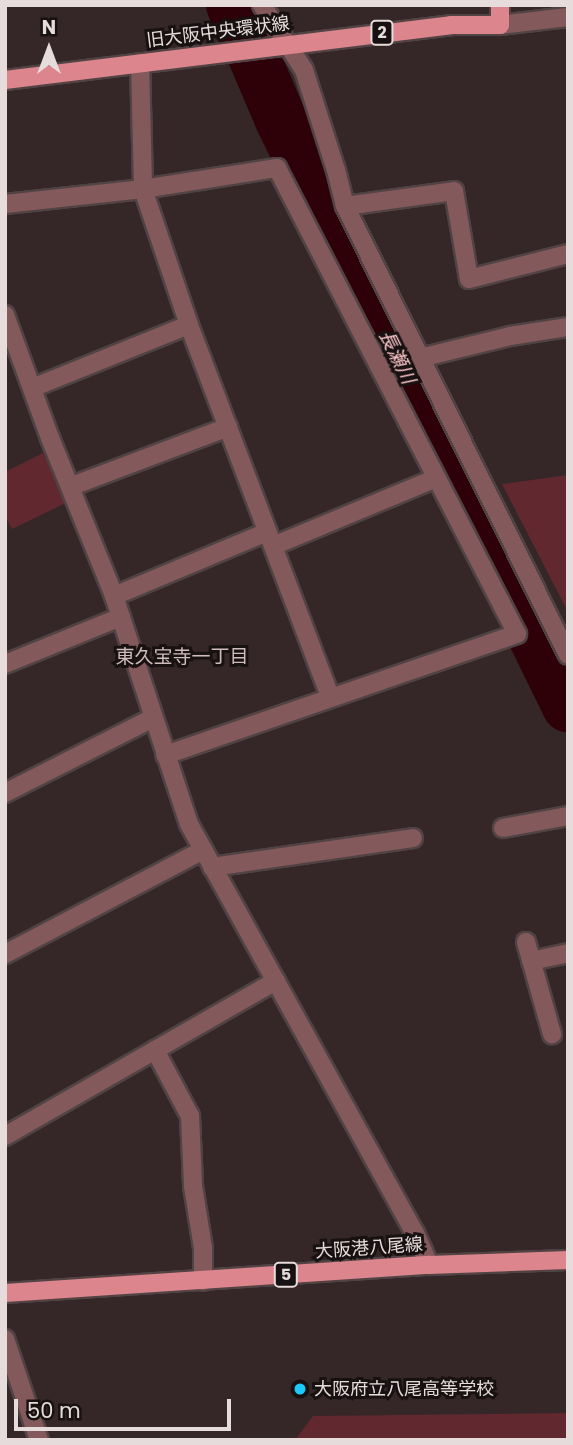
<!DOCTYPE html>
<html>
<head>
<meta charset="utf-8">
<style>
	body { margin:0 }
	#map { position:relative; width:573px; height:1445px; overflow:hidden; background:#352627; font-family:Poppins,"Noto Sans JP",sans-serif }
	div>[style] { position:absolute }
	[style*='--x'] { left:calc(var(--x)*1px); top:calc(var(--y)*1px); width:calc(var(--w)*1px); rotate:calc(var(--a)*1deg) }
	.green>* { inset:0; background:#61282f }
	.river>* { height:52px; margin:-26px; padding:0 26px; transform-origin:26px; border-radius:26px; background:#2e0008 }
	.roads { filter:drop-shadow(2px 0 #514344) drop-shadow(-2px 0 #514344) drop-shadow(0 2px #514344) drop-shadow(0 -2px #514344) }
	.minor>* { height:18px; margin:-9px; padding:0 9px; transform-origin:9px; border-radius:9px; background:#84595c }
	.tertiary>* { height:18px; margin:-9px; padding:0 9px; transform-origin:9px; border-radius:9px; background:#84595c }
	.primary>* { height:18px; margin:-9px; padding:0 9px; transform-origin:9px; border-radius:9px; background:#dd858c }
	.dots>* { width:19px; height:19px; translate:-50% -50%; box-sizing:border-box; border:4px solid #181111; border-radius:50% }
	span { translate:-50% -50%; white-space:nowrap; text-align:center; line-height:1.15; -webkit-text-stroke:6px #181111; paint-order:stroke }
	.shield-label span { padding:2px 5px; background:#181111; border:2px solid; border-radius:5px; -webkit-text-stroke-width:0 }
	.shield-label { font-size:16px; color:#e6dcdc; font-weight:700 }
	.street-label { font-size:18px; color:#e6dcdc }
	.poi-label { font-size:18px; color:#e6dcdc }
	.left { translate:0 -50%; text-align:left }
	.water-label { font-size:19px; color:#ffc8cb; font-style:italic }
	.neighbourhood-label { font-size:19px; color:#cfbbbc }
	.frame { position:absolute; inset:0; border:7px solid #e6dcdc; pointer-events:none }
	.north { position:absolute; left:14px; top:14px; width:70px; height:70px; -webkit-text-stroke:5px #181111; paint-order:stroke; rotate:0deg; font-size:19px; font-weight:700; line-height:28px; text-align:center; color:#e6dcdc }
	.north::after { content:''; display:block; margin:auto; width:24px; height:32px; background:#e6dcdc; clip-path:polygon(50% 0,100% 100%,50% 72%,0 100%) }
	.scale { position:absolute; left:14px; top:1399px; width:217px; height:32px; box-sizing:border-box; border:4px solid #e6dcdc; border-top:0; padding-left:9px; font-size:21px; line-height:24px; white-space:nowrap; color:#e6dcdc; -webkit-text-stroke:5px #181111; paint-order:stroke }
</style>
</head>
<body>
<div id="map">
	<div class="green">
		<i style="clip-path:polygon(43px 453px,68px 502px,12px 529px,5px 516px,5px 472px)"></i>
		<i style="clip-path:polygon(568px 475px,568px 612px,502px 484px)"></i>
		<i style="clip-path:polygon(568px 1413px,568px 1440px,295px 1440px,313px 1416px)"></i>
	</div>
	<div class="river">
		<i style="--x:232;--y:5;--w:125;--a:66.9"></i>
		<i style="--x:281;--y:120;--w:653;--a:63.91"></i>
	</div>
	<div class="roads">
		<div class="minor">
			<i style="--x:262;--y:5;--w:77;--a:57.1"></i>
			<i style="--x:304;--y:70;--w:105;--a:72.3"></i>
			<i style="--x:336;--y:170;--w:37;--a:76"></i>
			<i style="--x:345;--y:206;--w:501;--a:63.59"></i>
			<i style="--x:140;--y:63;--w:126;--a:88.6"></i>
			<i style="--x:143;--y:189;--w:144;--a:71.3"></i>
			<i style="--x:189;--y:325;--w:398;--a:69.2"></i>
			<i style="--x:5;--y:204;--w:139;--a:-6.2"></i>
			<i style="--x:143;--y:189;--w:136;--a:-8.9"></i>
			<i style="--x:277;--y:168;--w:524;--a:62.75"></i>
			<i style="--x:517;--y:634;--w:372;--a:161"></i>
			<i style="--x:345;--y:206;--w:110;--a:-7.8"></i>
			<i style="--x:454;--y:191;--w:89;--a:80.3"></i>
			<i style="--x:469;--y:279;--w:102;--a:-14.2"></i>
			<i style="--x:5;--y:315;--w:131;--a:69.9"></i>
			<i style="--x:50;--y:438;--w:170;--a:67.9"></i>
			<i style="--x:114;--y:596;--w:240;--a:71.8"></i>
			<i style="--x:189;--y:824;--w:467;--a:61.1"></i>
			<i style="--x:415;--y:1233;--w:35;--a:66"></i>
			<i style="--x:420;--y:358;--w:93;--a:-13.7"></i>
			<i style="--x:510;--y:336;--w:59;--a:-8.8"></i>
			<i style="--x:32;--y:388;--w:169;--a:-21.9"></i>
			<i style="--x:72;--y:486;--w:167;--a:-20.7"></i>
			<i style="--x:273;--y:546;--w:177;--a:-22.6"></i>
			<i style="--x:114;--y:596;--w:166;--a:-22.7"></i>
			<i style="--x:5;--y:664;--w:125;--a:-22.1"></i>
			<i style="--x:5;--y:793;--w:166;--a:-26.9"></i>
			<i style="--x:503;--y:828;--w:66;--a:-10.5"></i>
			<i style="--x:212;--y:867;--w:203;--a:-8.2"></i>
			<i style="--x:526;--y:942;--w:96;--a:74.2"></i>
			<i style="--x:5;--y:954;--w:224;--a:-27.7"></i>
			<i style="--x:531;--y:961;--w:38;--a:-12"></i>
			<i style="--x:155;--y:1050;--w:75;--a:62.1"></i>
			<i style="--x:190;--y:1116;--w:70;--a:87.5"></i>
			<i style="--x:193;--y:1186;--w:63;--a:80.8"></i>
			<i style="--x:203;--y:1248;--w:33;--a:90"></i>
			<i style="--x:5;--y:1136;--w:312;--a:-29.8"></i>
			<i style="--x:5;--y:1339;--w:107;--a:71.4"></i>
		</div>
		<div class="tertiary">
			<i style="--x:500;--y:25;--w:68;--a:-6.7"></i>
		</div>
		<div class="primary">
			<i style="--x:5;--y:80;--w:449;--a:-7"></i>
			<i style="--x:451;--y:25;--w:49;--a:0"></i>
			<i style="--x:500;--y:25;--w:20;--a:-90"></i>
			<i style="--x:5;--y:1293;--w:425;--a:-3.8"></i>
			<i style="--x:429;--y:1265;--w:139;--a:-2.1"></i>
		</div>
	</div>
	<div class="dots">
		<i style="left:300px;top:1389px;background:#1cc9fc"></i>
	</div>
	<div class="shield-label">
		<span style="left:382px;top:33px">2</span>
		<span style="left:286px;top:1275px">5</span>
	</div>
	<div class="street-label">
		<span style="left:218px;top:32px;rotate:-7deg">旧大阪中央環状線</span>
		<span style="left:369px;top:1248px;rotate:-4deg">大阪港八尾線</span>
	</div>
	<div class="poi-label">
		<span class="left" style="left:314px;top:1389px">大阪府立八尾高等学校</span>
	</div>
	<div class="water-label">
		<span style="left:397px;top:357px;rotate:64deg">長瀬川</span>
	</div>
	<div class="neighbourhood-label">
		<span style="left:182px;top:657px">東久宝寺一丁目</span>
	</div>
	<div class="frame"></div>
	<div class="north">N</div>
	<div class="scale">50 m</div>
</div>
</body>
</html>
